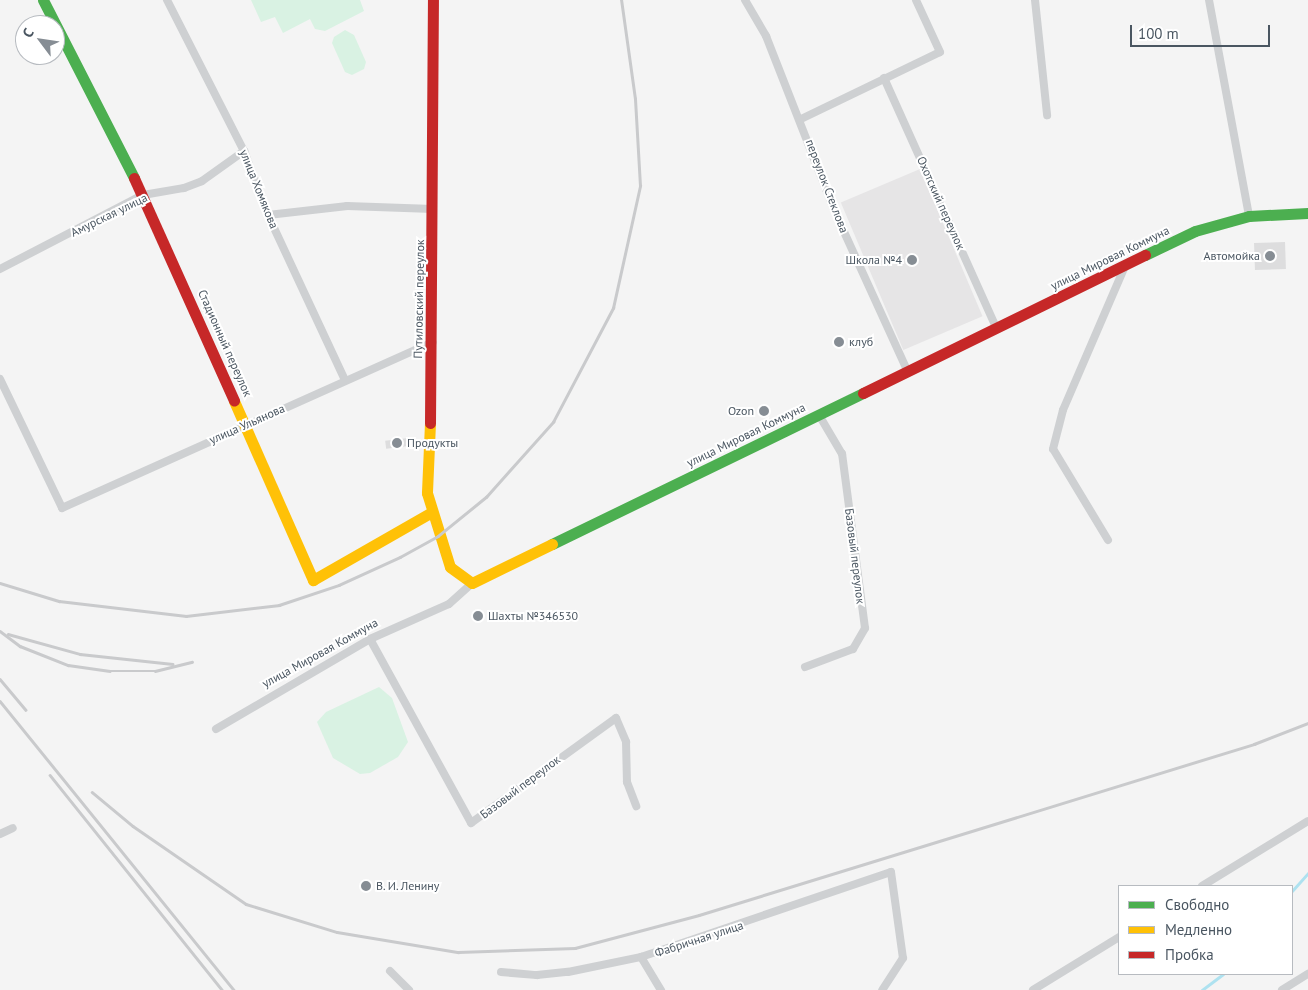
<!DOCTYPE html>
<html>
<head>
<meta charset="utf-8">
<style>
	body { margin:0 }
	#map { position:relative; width:1308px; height:990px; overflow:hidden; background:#f4f4f4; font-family:"PT Sans",sans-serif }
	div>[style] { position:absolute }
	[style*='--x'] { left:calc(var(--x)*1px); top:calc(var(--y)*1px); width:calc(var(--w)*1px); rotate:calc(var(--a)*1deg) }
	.education>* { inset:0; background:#e6e5e6; transform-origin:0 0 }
	.green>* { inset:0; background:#d9f2e3 }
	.stream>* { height:2.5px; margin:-1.25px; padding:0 1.25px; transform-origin:1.25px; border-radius:1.25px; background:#aee2f0 }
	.building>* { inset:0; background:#ddddde; transform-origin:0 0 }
	.street>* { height:8px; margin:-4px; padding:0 4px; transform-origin:4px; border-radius:4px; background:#ced0d2 }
	.fast>* { height:11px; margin:-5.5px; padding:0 5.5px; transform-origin:5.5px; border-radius:5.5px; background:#4caf50 }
	.slow>* { height:11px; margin:-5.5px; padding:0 5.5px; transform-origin:5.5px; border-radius:5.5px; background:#ffc107 }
	.jam>* { height:11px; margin:-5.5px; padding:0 5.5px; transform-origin:5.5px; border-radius:5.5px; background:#c62828 }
	.rail>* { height:2.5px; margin:-1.25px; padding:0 1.25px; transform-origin:1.25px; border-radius:1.25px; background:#c9cacc }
	.dots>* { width:14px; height:14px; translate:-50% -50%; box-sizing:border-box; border:2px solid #fff; border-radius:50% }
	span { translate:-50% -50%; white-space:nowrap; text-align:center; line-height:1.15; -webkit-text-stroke:4px #fff; paint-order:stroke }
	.street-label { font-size:12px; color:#4a5661 }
	.poi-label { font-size:12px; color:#4a5661 }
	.right { translate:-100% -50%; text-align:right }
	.left { translate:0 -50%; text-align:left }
	.legend { position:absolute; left:1118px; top:885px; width:175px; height:90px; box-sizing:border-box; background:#fff; border:1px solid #b7bbc0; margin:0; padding:6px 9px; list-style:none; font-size:15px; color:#4a5661 }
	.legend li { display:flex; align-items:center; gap:10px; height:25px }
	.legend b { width:25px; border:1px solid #b7bbc0 }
	.north { position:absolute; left:15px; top:15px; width:50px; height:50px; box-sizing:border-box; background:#fff; border:1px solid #b7bbc0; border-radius:50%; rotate:301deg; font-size:14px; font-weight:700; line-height:20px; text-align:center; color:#4a5661 }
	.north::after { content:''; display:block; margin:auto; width:18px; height:22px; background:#868d94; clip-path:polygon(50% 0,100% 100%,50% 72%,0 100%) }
	.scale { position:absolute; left:1130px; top:25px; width:140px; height:22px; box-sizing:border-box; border:2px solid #4a5661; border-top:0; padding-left:6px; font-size:15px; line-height:18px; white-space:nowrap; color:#4a5661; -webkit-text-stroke:4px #fff; paint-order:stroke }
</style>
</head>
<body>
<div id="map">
	<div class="education">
		<i style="left:920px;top:169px;width:160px;height:86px;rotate:67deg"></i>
	</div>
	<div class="green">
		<i style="clip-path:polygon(251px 0,360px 0,364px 11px,325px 31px,315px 29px,310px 19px,283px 33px,275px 17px,261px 22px)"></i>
		<i style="clip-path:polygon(345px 30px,354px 35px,366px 62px,364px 69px,352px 75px,345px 72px,332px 43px,334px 37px)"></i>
		<i style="clip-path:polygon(379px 687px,392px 698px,408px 742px,398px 757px,370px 773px,360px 774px,333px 758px,317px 722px,326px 712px)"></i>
	</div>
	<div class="stream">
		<i style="--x:1292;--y:891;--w:24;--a:-48"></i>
		<i style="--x:1202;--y:990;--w:26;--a:-37"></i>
	</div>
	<div class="building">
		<i style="left:1285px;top:242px;width:27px;height:31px;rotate:88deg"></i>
		<i style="left:408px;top:438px;width:8px;height:23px;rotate:83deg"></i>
	</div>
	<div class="street">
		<i style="--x:167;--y:0;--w:169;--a:63"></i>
		<i style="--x:244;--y:151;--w:68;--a:69.4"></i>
		<i style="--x:268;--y:215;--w:182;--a:65"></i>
		<i style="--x:745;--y:0;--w:42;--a:59.7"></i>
		<i style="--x:766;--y:36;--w:189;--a:68.6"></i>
		<i style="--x:835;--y:212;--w:176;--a:65.5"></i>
		<i style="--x:1035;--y:0;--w:116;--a:84"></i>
		<i style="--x:1209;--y:0;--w:220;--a:79.5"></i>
		<i style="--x:884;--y:78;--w:275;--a:65.8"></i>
		<i style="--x:801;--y:119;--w:154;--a:-25.7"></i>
		<i style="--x:940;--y:52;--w:57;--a:-114.8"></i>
		<i style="--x:268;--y:215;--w:80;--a:-6.5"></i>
		<i style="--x:347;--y:206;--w:86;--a:2"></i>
		<i style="--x:0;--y:269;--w:161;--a:-27.4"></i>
		<i style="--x:143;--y:195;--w:42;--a:-9.7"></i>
		<i style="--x:184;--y:188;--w:19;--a:-21"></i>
		<i style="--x:202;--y:181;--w:52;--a:-35.5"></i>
		<i style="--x:0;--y:379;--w:143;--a:64.3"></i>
		<i style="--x:62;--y:508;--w:406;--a:-24.1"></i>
		<i style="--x:1108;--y:540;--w:106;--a:-121.1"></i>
		<i style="--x:1053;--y:449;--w:40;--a:-75.6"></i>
		<i style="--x:1063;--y:410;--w:157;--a:-66.7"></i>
		<i style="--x:370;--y:639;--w:210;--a:61.2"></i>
		<i style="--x:471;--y:823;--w:179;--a:-35.9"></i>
		<i style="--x:616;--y:718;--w:26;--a:67"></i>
		<i style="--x:626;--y:742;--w:40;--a:88.6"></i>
		<i style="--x:627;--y:782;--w:26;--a:69"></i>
		<i style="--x:805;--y:667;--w:51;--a:-20.6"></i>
		<i style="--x:853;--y:649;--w:24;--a:-60"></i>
		<i style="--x:865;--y:628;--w:176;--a:-97.5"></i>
		<i style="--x:842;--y:454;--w:45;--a:-120.5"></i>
		<i style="--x:216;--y:729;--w:178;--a:-30.3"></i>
		<i style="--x:370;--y:639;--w:86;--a:-23.9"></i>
		<i style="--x:449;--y:604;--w:31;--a:-42"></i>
		<i style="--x:0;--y:834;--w:14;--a:-25"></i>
		<i style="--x:1202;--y:886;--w:124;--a:-31.5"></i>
		<i style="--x:641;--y:957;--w:39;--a:59"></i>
		<i style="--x:390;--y:971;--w:27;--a:45"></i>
		<i style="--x:501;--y:972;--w:36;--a:5"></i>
		<i style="--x:537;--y:975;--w:31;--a:-6"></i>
		<i style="--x:568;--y:972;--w:75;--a:-11.6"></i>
		<i style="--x:641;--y:957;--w:264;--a:-18.8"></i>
		<i style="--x:891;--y:872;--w:87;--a:82.1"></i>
		<i style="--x:903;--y:958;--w:38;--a:123"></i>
		<i style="--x:1033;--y:990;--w:101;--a:-31.6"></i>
		<i style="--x:1282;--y:990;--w:31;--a:-32"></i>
	</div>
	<div class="fast">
		<i style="--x:43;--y:0;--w:200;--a:62.9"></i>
		<i style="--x:1145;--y:255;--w:55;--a:-25.6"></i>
		<i style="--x:1195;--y:231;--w:56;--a:-15.5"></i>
		<i style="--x:1249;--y:216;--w:59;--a:-2.9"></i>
		<i style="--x:552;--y:544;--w:346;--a:-25.9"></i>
	</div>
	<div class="slow">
		<i style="--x:234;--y:401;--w:196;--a:66.2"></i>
		<i style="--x:313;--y:580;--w:135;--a:-29.8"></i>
		<i style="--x:430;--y:423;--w:70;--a:92.5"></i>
		<i style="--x:427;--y:493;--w:77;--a:72.7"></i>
		<i style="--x:450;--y:567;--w:27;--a:36"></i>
		<i style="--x:472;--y:583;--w:89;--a:-26"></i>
	</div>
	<div class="jam">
		<i style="--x:134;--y:178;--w:244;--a:65.8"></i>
		<i style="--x:863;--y:393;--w:314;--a:-26.1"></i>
		<i style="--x:430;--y:423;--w:423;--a:-89.6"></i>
	</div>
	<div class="rail">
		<i style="--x:0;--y:583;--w:62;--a:17"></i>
		<i style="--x:59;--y:601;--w:128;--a:6.7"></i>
		<i style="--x:186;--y:616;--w:94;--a:-6.7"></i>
		<i style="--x:279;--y:605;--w:63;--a:-18.4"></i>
		<i style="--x:339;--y:585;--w:67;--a:-24.7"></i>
		<i style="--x:400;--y:557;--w:43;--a:-28.9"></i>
		<i style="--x:438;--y:536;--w:62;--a:-39.1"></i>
		<i style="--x:486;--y:497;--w:101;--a:-48.2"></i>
		<i style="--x:553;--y:422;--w:129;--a:-62.2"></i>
		<i style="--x:613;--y:308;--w:125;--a:-77.5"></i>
		<i style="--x:640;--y:186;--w:87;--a:-93.3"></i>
		<i style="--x:635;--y:99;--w:100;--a:-98"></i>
		<i style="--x:0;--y:631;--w:25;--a:37"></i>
		<i style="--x:20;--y:646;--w:52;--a:21.6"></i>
		<i style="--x:68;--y:665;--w:42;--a:8.1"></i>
		<i style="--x:110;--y:671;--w:45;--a:0"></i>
		<i style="--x:155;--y:671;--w:38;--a:-14"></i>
		<i style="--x:8;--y:634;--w:75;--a:15.5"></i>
		<i style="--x:80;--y:654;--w:93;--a:6.2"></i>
		<i style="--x:0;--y:679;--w:40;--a:50"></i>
		<i style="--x:0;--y:701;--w:372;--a:51"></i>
		<i style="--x:50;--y:775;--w:275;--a:51.3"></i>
		<i style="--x:92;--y:792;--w:53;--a:39.7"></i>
		<i style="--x:133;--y:826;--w:137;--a:34.6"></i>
		<i style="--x:246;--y:904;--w:95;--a:17.1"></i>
		<i style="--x:337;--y:932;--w:123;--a:9.4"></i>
		<i style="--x:458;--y:952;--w:117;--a:-2"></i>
		<i style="--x:575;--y:948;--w:128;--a:-14.9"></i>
		<i style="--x:699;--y:915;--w:581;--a:-17.12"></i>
		<i style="--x:1254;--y:744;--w:58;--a:-21.3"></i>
	</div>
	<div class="dots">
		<i style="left:1270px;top:256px;background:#868d94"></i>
		<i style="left:912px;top:260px;background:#868d94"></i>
		<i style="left:839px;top:342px;background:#868d94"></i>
		<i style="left:764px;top:411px;background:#868d94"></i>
		<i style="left:397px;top:443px;background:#868d94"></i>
		<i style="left:478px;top:616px;background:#868d94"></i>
		<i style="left:366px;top:886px;background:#868d94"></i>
	</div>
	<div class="street-label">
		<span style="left:827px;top:186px;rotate:69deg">переулок Стеклова</span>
		<span style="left:259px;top:189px;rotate:68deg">улица Хомякова</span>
		<span style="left:941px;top:203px;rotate:66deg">Охотский переулок</span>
		<span style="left:109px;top:215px;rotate:-26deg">Амурская улица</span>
		<span style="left:1110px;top:258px;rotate:-26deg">улица Мировая Коммуна</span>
		<span style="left:419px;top:299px;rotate:-89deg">Путиловский переулок</span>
		<span style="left:225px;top:343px;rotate:66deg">Стадионный переулок</span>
		<span style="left:247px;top:424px;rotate:-24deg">улица Ульянова</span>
		<span style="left:746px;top:435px;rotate:-26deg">улица Мировая Коммуна</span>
		<span style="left:855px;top:556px;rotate:83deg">Базовый переулок</span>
		<span style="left:320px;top:653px;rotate:-29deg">улица Мировая Коммуна</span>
		<span style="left:520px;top:787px;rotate:-37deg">Базовый переулок</span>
		<span style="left:699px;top:939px;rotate:-18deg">Фабричная улица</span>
	</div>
	<div class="poi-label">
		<span class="right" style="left:1260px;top:256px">Автомойка</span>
		<span class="right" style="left:902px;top:260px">Школа №4</span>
		<span class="left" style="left:849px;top:342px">клуб</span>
		<span class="right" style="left:754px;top:411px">Ozon</span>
		<span class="left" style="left:407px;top:443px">Продукты</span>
		<span class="left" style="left:488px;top:616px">Шахты №346530</span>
		<span class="left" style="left:376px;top:886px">В. И. Ленину</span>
	</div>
	<ul class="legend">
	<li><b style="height:6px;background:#4caf50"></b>Свободно</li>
	<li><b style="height:6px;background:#ffc107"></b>Медленно</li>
	<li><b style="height:6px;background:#c62828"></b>Пробка</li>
	</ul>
	<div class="north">С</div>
	<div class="scale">100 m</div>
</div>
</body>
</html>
